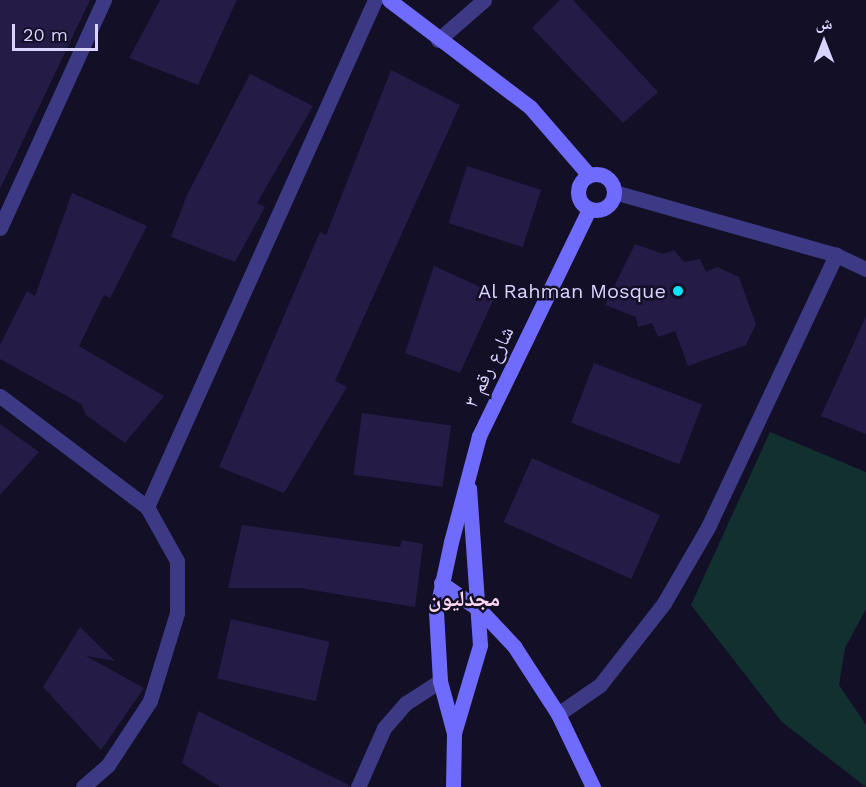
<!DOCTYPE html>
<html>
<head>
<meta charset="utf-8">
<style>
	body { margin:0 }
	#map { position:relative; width:866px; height:787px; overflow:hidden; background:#130f26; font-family:"Work Sans","Noto Naskh Arabic",sans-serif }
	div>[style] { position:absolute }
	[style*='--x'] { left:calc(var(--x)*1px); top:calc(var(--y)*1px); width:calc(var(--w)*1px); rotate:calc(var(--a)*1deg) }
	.green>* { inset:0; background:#12302f }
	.building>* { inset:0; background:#241b47; transform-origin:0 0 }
	.street>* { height:15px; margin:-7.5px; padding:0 7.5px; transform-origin:7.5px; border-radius:7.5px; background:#3d3a85 }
	.secondary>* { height:15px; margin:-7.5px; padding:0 7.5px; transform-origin:7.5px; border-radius:7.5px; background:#6f6bff }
	.secondary>.ring { margin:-7.5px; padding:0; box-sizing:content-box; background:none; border:15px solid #6f6bff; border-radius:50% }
	.dots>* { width:16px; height:16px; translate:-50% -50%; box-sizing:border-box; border:3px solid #130f26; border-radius:50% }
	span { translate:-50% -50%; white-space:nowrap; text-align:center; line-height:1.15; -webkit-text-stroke:5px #130f26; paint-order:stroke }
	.poi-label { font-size:20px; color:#d9d4ff }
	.right { translate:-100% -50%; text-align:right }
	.street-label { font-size:20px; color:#d9d4ff }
	.quarter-label { font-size:22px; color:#ffd6f0; font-weight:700 }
	.north { position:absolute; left:794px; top:12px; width:60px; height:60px; -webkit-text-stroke:4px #130f26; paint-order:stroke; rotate:0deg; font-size:16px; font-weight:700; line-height:24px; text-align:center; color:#d9d4ff }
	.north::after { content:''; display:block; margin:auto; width:21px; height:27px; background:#d9d4ff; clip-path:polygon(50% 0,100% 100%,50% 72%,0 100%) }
	.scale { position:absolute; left:12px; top:24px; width:86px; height:27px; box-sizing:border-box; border:3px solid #d9d4ff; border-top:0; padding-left:8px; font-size:18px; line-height:21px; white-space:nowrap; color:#d9d4ff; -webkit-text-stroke:4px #130f26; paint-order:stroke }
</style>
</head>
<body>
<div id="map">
	<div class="green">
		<i style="clip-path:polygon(770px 432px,866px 472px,866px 609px,845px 648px,839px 685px,866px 725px,866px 787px,782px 722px,691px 605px)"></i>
	</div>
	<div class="building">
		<i style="clip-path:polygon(0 0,90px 0,0 189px)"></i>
		<i style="clip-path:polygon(160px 0,237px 0,198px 85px,129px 58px)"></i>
		<i style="clip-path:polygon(560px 0,573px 0,658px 92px,623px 123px,532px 28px)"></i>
		<i style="clip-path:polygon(391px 70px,460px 105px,335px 381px,347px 387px,284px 493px,219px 467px,320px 232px,326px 235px)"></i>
		<i style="clip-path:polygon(250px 74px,313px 106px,257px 203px,265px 207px,235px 262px,171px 237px,186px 197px)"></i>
		<i style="left:467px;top:166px;width:78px;height:60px;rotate:18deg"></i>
		<i style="clip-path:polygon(72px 193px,147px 226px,110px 298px,104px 295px,79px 346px,164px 396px,125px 443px,86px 415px,81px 404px,0 359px,0 345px,27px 291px,35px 296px)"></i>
		<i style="clip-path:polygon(635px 244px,663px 254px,674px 250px,684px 262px,700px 259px,706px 272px,717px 267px,739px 277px,756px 324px,746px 345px,688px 366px,675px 331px,658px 337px,652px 323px,638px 327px,636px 317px,605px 305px)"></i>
		<i style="clip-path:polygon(434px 266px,496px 294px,460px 373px,405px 353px)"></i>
		<i style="clip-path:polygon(866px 316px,866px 434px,821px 416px)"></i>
		<i style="left:594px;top:363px;width:116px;height:64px;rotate:21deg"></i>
		<i style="left:362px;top:413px;width:90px;height:62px;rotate:8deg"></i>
		<i style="clip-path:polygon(0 424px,39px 452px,0 495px)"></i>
		<i style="left:532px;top:458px;width:140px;height:70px;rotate:24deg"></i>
		<i style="clip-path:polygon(242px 525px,400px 547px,402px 540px,423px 544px,415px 607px,300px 588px,228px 588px)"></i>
		<i style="left:231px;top:619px;width:101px;height:61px;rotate:13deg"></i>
		<i style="clip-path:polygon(80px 627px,115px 661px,86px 656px,144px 688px,101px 750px,43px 687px)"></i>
		<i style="clip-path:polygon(198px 711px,349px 785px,348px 787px,220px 787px,182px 763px)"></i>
	</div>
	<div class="street">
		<i style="--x:438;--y:40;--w:61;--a:-41"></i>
		<i style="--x:614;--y:192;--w:231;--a:15.8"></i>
		<i style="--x:836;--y:255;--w:33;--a:25"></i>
		<i style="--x:0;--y:228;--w:251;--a:-65.5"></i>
		<i style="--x:0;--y:396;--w:184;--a:37.1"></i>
		<i style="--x:147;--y:507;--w:62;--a:60.9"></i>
		<i style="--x:177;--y:561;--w:52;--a:90"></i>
		<i style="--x:177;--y:613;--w:92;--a:107.1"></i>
		<i style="--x:150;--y:701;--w:77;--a:123.3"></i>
		<i style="--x:108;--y:765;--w:33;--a:139"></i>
		<i style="--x:147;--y:507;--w:556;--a:-65.79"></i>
		<i style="--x:558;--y:714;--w:51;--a:-34.6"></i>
		<i style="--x:600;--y:685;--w:104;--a:-52"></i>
		<i style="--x:664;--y:603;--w:88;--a:-59.9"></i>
		<i style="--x:708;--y:527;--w:301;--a:-64.8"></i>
		<i style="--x:358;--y:787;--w:64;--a:-66.2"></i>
		<i style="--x:384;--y:728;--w:33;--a:-49"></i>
		<i style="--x:406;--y:703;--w:40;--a:-32.9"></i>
	</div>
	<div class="secondary">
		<i style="--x:389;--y:0;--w:177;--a:37.2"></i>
		<i style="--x:530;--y:107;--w:90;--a:49.1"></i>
		<i class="ring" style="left:578px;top:174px;width:21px;height:21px"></i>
		<i style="--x:441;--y:583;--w:47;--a:34.7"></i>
		<i style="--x:480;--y:610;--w:50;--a:46.6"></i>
		<i style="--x:514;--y:646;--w:81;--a:57.1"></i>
		<i style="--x:558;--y:714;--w:81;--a:64.4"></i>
		<i style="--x:454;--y:733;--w:54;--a:-105.1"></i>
		<i style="--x:440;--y:681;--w:69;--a:-93.3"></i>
		<i style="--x:436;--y:612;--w:72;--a:-77.9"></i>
		<i style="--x:451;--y:542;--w:110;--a:-75.2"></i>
		<i style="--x:479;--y:436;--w:252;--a:-64.1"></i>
		<i style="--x:453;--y:787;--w:54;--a:-88.9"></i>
		<i style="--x:454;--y:733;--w:92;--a:-73.5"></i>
		<i style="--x:480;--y:645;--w:157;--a:-94"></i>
	</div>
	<div class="dots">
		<i style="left:678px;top:291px;background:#00e5ff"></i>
	</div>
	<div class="poi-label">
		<span class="right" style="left:666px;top:291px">Al Rahman Mosque</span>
	</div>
	<div class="street-label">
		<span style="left:489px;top:367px;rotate:-64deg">شارع رقم ٣</span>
	</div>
	<div class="quarter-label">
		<span style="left:464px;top:599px">مجدليون</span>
	</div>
	<div class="north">ش</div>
	<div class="scale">20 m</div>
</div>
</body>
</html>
